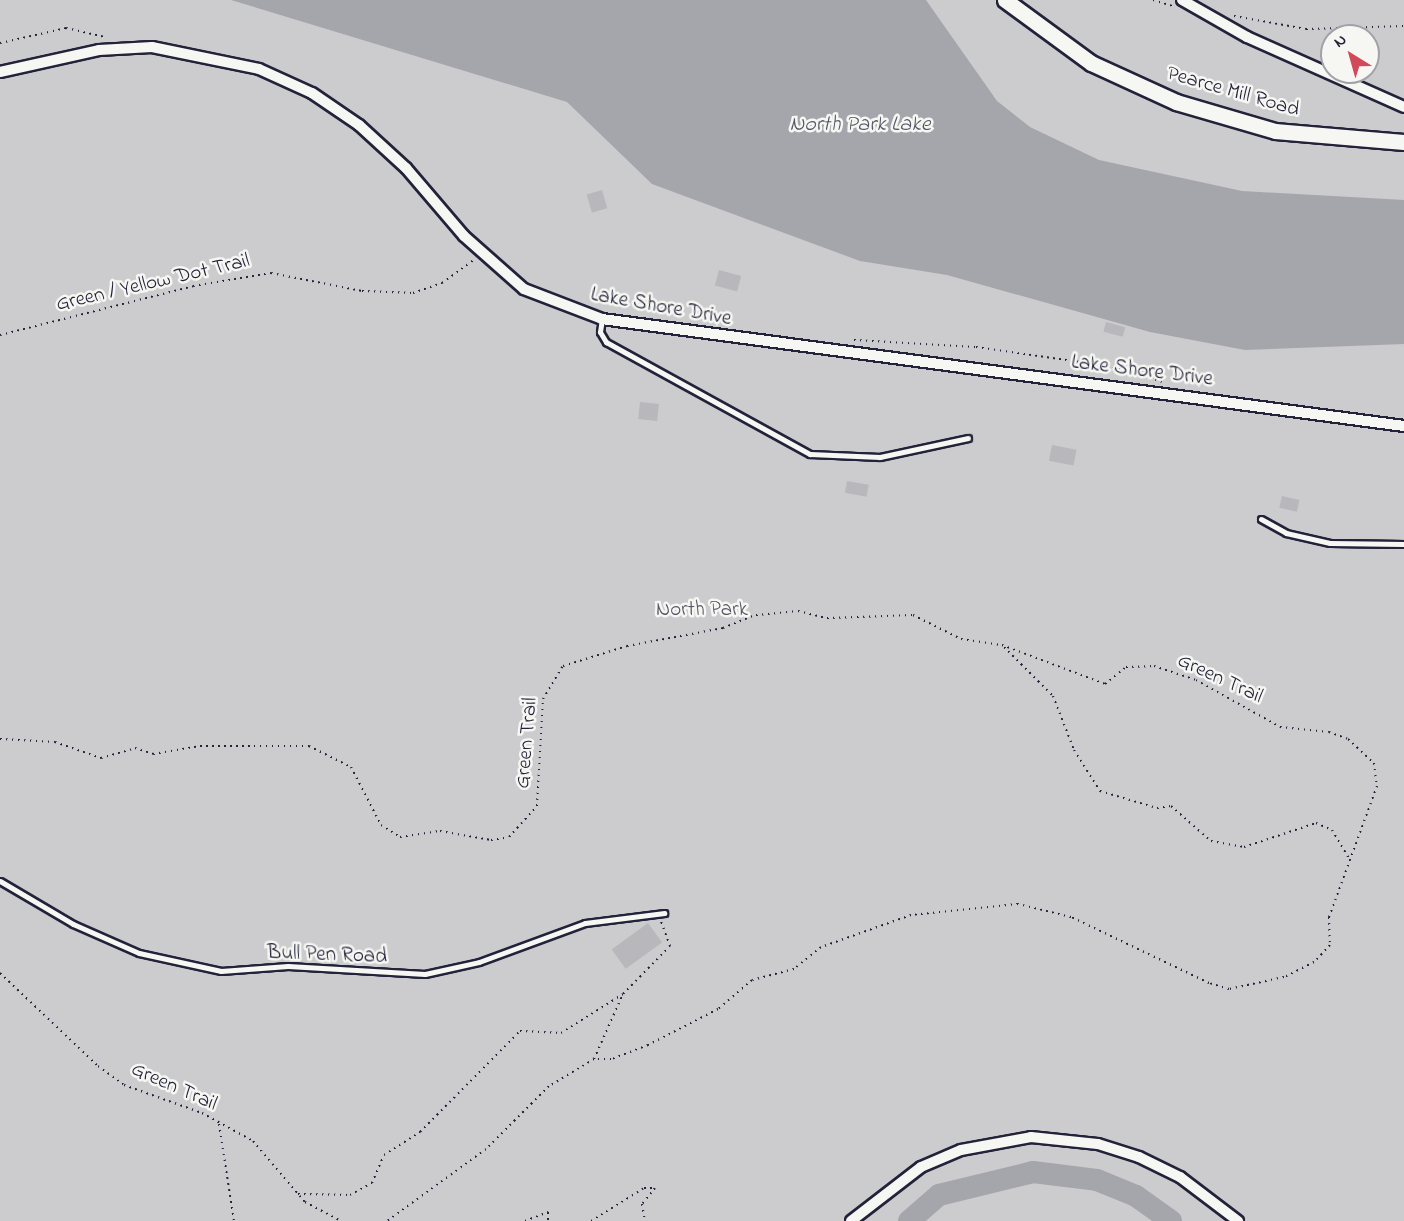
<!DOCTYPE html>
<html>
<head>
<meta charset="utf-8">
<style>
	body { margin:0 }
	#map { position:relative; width:1404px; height:1221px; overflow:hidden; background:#e9e9e7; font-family:"Indie Flower",sans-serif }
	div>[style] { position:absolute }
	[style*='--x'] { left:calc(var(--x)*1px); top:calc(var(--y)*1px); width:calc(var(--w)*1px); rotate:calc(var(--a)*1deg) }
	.green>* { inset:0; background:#ccccce }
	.water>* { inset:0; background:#a5a5ac }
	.river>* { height:22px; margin:-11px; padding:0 11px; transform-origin:11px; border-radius:11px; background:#a5a5ac }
	.building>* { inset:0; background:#b8b8bc; transform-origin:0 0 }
	.path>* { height:2px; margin-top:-1px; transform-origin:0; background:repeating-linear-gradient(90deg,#22223b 0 1.5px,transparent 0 6px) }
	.roads { filter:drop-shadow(2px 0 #22223b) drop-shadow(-2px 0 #22223b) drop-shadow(0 2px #22223b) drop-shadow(0 -2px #22223b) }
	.lane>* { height:5px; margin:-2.5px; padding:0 2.5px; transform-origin:2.5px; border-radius:2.5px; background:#f6f6f2 }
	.street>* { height:10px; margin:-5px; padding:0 5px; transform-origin:5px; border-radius:5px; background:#f6f6f2 }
	.secondary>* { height:15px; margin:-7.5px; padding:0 7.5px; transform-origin:7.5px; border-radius:7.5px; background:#f6f6f2 }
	span { translate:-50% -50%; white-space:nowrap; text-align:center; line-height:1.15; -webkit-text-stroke:5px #f6f6f2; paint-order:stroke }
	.street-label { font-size:21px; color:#22223b }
	.park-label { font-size:21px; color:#555567 }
	.water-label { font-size:22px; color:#565668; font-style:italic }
	.north { position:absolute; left:1320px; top:24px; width:60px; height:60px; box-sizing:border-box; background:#f6f6f2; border:2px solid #a1a1a9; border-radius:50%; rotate:323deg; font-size:16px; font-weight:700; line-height:24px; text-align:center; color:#22223b }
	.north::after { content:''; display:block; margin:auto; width:21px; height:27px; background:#d1495b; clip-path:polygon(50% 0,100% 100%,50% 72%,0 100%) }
</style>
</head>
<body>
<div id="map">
	<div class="green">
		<i style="clip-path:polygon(evenodd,0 0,1404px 0,1404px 1221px,0 1221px,0 0,1332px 36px,1368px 36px,1368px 72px,1332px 72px,1332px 36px)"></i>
	</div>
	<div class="water">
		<i style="clip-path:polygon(231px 0,926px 0,997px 101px,1030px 127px,1099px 160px,1242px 191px,1404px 200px,1404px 344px,1245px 350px,1150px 332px,947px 275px,860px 261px,652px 184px,567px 102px)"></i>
	</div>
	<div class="river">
		<i style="--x:909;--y:1221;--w:40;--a:-41"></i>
		<i style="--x:939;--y:1195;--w:97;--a:-13.7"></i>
		<i style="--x:1033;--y:1172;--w:64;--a:7.1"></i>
		<i style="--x:1097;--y:1180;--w:42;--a:22.3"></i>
		<i style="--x:1136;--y:1196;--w:43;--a:35.5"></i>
	</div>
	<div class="building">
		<i style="left:602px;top:190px;width:19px;height:16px;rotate:74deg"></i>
		<i style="left:719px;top:270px;width:23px;height:16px;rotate:15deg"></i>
		<i style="left:1106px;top:322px;width:20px;height:10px;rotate:15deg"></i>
		<i style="left:640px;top:402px;width:19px;height:17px;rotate:6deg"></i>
		<i style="left:1052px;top:445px;width:25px;height:16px;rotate:11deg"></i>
		<i style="left:847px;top:481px;width:22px;height:12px;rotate:10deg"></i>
		<i style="left:1282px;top:496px;width:18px;height:12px;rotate:13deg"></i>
		<i style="left:648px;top:923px;width:24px;height:45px;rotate:54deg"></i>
	</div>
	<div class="path">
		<i style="--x:1153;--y:0;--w:21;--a:17"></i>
		<i style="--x:1234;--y:16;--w:73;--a:10.2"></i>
		<i style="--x:1306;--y:29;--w:98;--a:-1.8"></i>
		<i style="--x:0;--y:43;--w:68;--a:-12.8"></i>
		<i style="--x:66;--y:28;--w:39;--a:13"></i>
		<i style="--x:0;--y:335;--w:199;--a:-14.2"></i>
		<i style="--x:193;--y:286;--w:79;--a:-9.5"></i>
		<i style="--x:271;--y:273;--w:93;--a:11.2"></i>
		<i style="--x:362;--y:291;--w:51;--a:2.2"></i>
		<i style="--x:413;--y:293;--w:31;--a:-19"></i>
		<i style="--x:442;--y:283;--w:39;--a:-36"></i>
		<i style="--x:854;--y:340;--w:122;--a:3.3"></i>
		<i style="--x:976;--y:347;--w:147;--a:8.2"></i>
		<i style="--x:1121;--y:368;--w:43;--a:18.9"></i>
		<i style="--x:1004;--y:647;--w:69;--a:45"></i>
		<i style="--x:1053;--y:696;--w:58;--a:68.7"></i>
		<i style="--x:1074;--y:750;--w:49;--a:57.6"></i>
		<i style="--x:1100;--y:791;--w:59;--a:16.6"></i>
		<i style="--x:1157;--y:808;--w:14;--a:-8"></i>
		<i style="--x:1171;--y:806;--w:53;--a:41.2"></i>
		<i style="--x:1211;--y:841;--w:34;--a:10"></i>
		<i style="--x:1244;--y:847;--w:76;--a:-18.4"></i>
		<i style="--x:1316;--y:823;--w:17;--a:24"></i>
		<i style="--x:1332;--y:830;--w:35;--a:59"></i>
		<i style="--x:0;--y:739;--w:55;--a:3.1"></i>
		<i style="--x:55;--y:742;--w:49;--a:19.2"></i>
		<i style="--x:101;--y:758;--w:35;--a:-16"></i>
		<i style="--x:135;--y:748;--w:19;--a:18"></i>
		<i style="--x:153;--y:754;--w:48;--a:-9.7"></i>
		<i style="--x:200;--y:746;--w:109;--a:0"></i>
		<i style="--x:309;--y:746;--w:47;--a:26.6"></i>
		<i style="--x:351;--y:767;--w:65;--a:62.7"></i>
		<i style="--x:381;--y:825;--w:22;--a:32"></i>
		<i style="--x:400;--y:837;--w:40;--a:-8.5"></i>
		<i style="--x:440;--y:831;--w:52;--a:10"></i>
		<i style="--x:491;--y:840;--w:18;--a:-9"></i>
		<i style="--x:509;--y:837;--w:42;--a:-47.9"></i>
		<i style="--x:537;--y:806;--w:107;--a:-86.8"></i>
		<i style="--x:543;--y:699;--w:39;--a:-59"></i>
		<i style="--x:563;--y:666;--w:67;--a:-17.4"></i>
		<i style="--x:627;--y:646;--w:98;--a:-10.6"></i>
		<i style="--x:723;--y:628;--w:35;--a:-22"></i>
		<i style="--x:756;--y:615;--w:42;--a:-5.4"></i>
		<i style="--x:798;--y:611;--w:30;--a:14"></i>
		<i style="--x:827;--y:618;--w:86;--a:-2"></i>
		<i style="--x:913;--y:615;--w:54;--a:26.6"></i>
		<i style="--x:961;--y:639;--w:41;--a:8.3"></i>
		<i style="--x:1002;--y:645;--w:110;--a:20.7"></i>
		<i style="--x:1105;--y:684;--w:27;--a:-39"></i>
		<i style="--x:1126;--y:667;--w:28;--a:-2"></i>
		<i style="--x:1154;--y:666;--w:44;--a:18.4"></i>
		<i style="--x:1196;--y:680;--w:96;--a:29.2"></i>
		<i style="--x:1280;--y:727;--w:49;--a:5.8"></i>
		<i style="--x:1329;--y:732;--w:20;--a:20"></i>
		<i style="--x:1348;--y:739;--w:35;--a:43"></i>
		<i style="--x:1374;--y:763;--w:23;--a:83"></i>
		<i style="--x:1377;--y:786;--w:140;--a:110.1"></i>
		<i style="--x:1329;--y:917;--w:28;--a:88"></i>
		<i style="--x:1330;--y:945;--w:23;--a:133"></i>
		<i style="--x:1314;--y:962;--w:34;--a:153"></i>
		<i style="--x:1284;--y:977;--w:56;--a:167.7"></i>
		<i style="--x:1229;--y:989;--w:21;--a:-163"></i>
		<i style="--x:1209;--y:983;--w:153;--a:-154.4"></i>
		<i style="--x:1071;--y:917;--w:55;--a:-166.2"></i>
		<i style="--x:1018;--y:904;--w:108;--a:174.1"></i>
		<i style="--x:911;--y:915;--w:96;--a:160.4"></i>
		<i style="--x:821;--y:947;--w:35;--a:141"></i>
		<i style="--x:794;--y:969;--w:43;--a:165.3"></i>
		<i style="--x:752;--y:980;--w:45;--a:139.5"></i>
		<i style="--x:718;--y:1009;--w:79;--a:152.8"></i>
		<i style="--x:648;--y:1045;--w:40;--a:159"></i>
		<i style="--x:611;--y:1059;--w:17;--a:180"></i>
		<i style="--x:594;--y:1059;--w:52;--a:149"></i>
		<i style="--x:549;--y:1086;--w:89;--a:135"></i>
		<i style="--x:486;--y:1149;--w:122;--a:144"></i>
		<i style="--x:0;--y:973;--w:135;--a:43.5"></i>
		<i style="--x:98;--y:1066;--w:32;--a:36"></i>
		<i style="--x:124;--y:1085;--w:83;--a:19.7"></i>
		<i style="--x:202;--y:1113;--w:58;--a:28.8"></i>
		<i style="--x:253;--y:1141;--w:80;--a:49.6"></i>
		<i style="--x:305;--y:1202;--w:41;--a:27.8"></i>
		<i style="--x:594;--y:1059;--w:69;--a:-66"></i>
		<i style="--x:219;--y:1124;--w:98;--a:81.2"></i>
		<i style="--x:298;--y:1194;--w:52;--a:1.1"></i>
		<i style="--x:350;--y:1195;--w:25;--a:-29"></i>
		<i style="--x:372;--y:1183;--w:30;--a:-67"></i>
		<i style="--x:384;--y:1155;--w:43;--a:-32.6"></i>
		<i style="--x:420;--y:1132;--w:142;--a:-45.3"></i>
		<i style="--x:520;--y:1031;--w:41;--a:2.8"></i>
		<i style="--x:561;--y:1033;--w:73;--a:-32.2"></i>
		<i style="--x:623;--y:994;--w:67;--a:-45.6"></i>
		<i style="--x:670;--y:946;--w:27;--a:-110"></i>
		<i style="--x:525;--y:1221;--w:25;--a:-21"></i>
		<i style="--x:548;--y:1212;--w:9;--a:90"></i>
		<i style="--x:591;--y:1221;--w:62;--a:-31.9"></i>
		<i style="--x:644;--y:1188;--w:11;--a:0"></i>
		<i style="--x:655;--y:1188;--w:21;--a:129"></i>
		<i style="--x:642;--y:1204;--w:17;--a:80"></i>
	</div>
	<div class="roads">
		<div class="lane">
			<i style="--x:602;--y:319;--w:13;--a:99"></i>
			<i style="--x:600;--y:332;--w:12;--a:59"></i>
			<i style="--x:606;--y:342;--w:233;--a:28.8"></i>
			<i style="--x:810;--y:454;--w:70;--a:2.5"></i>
			<i style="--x:880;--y:457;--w:90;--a:-12.2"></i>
			<i style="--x:1261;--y:519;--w:29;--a:29"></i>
			<i style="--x:1286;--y:533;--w:45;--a:12.8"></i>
			<i style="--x:1330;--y:543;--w:74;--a:0.8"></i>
			<i style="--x:0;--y:881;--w:85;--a:30.5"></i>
			<i style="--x:73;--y:924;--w:72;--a:23.7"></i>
			<i style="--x:139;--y:953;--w:84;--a:12.4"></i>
			<i style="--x:221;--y:971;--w:67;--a:-4.3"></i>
			<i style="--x:288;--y:966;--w:137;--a:3.3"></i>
			<i style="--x:425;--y:974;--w:55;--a:-12.5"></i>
			<i style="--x:479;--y:962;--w:113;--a:-20.2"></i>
			<i style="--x:585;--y:923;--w:80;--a:-7.2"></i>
		</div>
		<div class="street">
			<i style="--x:1182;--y:0;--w:75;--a:29.6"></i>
			<i style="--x:1247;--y:37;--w:172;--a:24"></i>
			<i style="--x:0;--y:72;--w:101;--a:-12.5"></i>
			<i style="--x:99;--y:50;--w:53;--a:-3.2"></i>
			<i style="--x:152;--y:47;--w:109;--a:11.6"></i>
			<i style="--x:259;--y:69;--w:58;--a:24.4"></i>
			<i style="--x:312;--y:93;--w:57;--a:34.2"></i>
			<i style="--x:359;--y:125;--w:64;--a:42.5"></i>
			<i style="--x:406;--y:168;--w:89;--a:49.5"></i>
			<i style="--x:464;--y:236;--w:80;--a:41.5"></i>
			<i style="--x:524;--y:289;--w:84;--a:21"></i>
			<i style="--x:602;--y:319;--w:809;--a:7.6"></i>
			<i style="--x:851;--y:1221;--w:88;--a:-37.6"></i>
			<i style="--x:921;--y:1167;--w:43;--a:-23"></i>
			<i style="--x:961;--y:1150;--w:71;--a:-10.5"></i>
			<i style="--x:1031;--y:1137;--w:67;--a:6"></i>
			<i style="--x:1098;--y:1144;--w:43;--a:17.6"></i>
			<i style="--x:1139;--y:1157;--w:46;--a:26"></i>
			<i style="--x:1180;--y:1177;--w:73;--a:37.2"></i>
		</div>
		<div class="secondary">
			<i style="--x:1005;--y:0;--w:107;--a:36.2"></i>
			<i style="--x:1091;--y:63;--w:94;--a:24.6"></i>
			<i style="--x:1176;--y:102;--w:103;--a:16.3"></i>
			<i style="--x:1275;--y:131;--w:129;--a:4.9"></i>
		</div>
	</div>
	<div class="street-label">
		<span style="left:1233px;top:92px;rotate:16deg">Pearce Mill Road</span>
		<span style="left:153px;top:283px;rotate:-13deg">Green / Yellow Dot Trail</span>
		<span style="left:661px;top:307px;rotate:10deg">Lake Shore Drive</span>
		<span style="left:1142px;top:371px;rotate:7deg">Lake Shore Drive</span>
		<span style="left:1220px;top:679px;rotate:25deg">Green Trail</span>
		<span style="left:527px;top:743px;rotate:-85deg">Green Trail</span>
		<span style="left:327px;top:955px;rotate:2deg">Bull Pen Road</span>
		<span style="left:174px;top:1087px;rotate:24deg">Green Trail</span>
	</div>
	<div class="park-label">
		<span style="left:702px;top:610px">North Park</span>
	</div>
	<div class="water-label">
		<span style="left:860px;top:126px">North Park Lake</span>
	</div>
	<div class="north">N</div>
</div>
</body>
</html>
